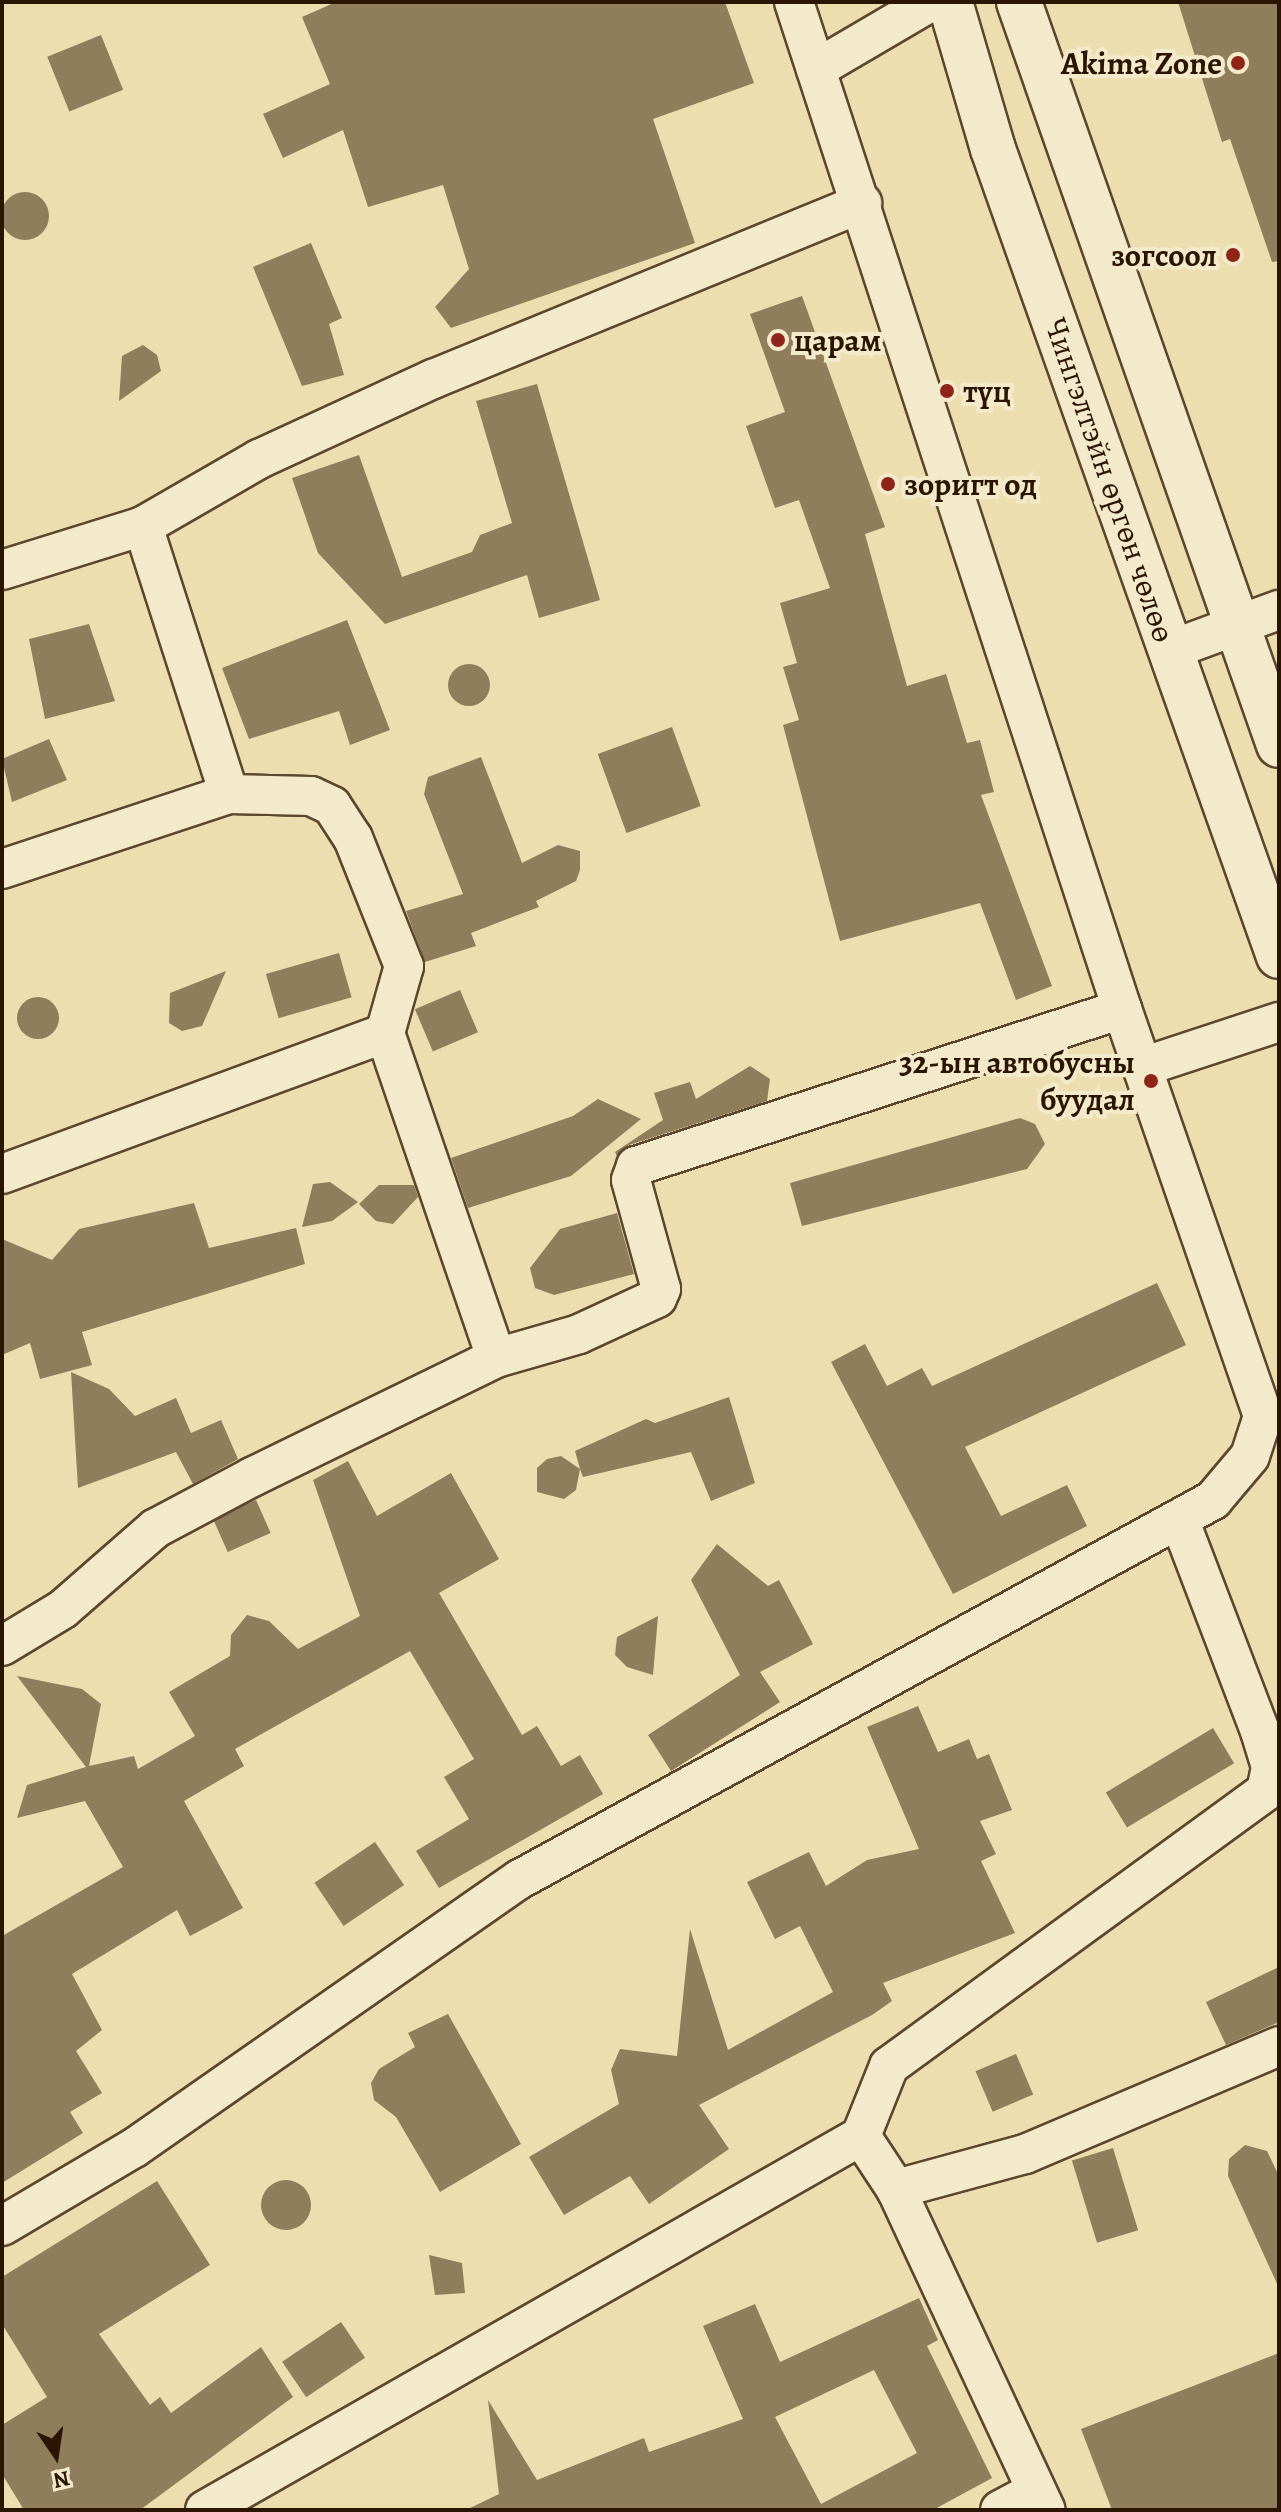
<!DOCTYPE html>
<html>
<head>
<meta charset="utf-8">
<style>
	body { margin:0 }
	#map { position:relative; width:1281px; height:2512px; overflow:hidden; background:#eddeaf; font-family:Alegreya,serif }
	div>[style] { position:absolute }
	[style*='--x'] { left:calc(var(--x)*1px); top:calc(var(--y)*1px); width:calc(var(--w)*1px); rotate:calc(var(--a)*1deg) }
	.building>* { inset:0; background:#907d5c; transform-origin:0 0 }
	.round { border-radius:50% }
	.roads { filter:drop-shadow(2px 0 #5c462e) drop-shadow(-2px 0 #5c462e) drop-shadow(0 2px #5c462e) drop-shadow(0 -2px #5c462e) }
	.street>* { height:38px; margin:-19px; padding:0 19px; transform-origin:19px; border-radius:19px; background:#f3eacb }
	.secondary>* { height:44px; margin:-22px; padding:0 22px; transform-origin:22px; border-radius:22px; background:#f3eacb }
	.dots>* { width:22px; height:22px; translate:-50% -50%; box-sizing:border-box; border:4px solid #f3eacb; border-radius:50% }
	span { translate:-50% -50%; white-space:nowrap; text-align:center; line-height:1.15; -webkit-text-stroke:8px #f3eacb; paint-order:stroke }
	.poi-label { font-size:32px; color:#2c1403; font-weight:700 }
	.right { translate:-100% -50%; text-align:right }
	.left { translate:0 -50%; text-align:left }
	.street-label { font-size:32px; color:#2c1403 }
	.frame { position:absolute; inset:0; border:4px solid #2c1403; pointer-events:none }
	.north { position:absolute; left:16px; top:2416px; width:80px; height:80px; -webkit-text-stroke:6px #f3eacb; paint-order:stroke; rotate:167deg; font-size:22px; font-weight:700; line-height:32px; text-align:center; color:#2c1403 }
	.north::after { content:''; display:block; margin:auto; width:28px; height:36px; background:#2c1403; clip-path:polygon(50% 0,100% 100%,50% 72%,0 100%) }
</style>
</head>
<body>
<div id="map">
	<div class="building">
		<i style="clip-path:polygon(336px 2px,725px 2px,754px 83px,653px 119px,695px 243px,451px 328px,435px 307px,469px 269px,443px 185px,368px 207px,343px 130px,283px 158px,263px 114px,330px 84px,302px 17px)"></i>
		<i style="clip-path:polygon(1178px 2px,1279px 2px,1279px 261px,1272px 262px,1230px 139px,1222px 142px)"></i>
		<i style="left:101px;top:35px;width:59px;height:58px;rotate:68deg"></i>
		<i class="round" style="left:1px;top:192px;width:48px;height:48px"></i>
		<i style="clip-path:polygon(311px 243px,342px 318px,329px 324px,344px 375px,302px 386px,253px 267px)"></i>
		<i style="clip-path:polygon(802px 296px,885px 527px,865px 534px,907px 686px,946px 674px,967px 743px,980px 740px,994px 792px,981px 795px,1052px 986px,1016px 1000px,980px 903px,840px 941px,783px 725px,799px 720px,783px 667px,797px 663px,780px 603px,830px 588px,799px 500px,775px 508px,746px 426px,785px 412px,750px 314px)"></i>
		<i style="clip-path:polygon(143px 345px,157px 355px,161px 371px,119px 401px,122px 356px)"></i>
		<i style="clip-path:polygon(537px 384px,600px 600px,539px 618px,527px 575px,385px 624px,318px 553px,292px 478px,359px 455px,402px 577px,472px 552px,480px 535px,512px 523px,476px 401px)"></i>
		<i style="clip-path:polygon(347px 620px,390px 730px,350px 745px,339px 711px,249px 739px,222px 668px)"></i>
		<i style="clip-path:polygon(89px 624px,115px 701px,45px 719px,29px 639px)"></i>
		<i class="round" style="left:448px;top:664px;width:42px;height:42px"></i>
		<i style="left:672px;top:727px;width:84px;height:79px;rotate:70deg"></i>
		<i style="clip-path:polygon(49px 739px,67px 780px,12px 802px,2px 759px)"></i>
		<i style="clip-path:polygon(481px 757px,522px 863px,558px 845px,580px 851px,580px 870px,576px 881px,536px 901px,539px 907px,471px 933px,476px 946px,425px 962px,406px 911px,463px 894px,424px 794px,428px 777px)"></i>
		<i style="left:339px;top:953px;width:46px;height:76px;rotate:74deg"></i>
		<i style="clip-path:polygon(226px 971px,202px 1026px,182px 1031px,169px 1023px,170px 993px)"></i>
		<i style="left:460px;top:990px;width:46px;height:49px;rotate:67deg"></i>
		<i class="round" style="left:17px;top:997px;width:42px;height:42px"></i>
		<i style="clip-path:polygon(750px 1066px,770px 1079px,767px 1101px,629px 1145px,617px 1156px,615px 1152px,663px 1120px,654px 1093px,690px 1082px,696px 1099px)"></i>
		<i style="clip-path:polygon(598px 1099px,641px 1119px,571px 1176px,468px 1208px,451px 1158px,573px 1116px)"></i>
		<i style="clip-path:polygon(1020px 1118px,1035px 1124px,1045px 1144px,1027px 1169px,802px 1226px,790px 1183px)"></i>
		<i style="clip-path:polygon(330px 1182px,358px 1202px,332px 1221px,302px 1227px,313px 1184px)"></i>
		<i style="clip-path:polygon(379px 1185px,414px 1185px,418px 1197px,393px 1224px,376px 1221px,359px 1204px)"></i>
		<i style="clip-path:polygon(194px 1203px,209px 1248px,296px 1228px,305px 1264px,82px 1332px,92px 1365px,40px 1379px,30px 1343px,2px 1355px,2px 1239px,52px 1260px,79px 1229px)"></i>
		<i style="clip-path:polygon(617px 1213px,634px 1274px,554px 1295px,535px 1288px,530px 1268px,560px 1229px)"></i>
		<i style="clip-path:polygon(1157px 1283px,1186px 1345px,965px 1447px,1001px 1516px,1067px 1485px,1087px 1526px,953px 1594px,831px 1362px,865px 1344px,887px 1386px,922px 1368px,932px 1386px)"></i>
		<i style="clip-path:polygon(71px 1372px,109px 1389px,135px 1416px,176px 1398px,191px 1433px,221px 1420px,238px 1459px,193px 1484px,176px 1452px,78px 1488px)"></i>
		<i style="clip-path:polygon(729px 1397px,755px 1483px,711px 1501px,691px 1452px,583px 1477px,580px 1469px,576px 1490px,564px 1499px,537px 1492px,537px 1468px,547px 1459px,561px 1456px,580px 1469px,575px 1451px,646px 1419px,655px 1423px)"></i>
		<i style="clip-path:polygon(348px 1461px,377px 1516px,451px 1473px,499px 1559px,439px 1593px,522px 1735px,537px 1726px,561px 1766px,580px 1755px,603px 1794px,439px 1888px,416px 1851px,469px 1819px,444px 1777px,474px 1759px,410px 1651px,235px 1749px,244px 1766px,184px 1801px,243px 1908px,190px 1936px,177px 1910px,72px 1974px,102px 2030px,76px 2051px,102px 2093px,70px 2112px,83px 2133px,2px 2183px,2px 1936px,123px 1867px,85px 1801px,17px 1818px,27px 1785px,86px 1767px,17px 1676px,82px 1689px,101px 1704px,89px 1766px,134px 1756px,138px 1769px,195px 1736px,169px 1692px,230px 1656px,231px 1635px,247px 1615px,269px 1621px,298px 1649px,360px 1616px,313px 1480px)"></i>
		<i style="left:256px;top:1500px;width:36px;height:47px;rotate:66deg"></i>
		<i style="clip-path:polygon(717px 1544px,768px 1586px,779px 1580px,813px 1644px,760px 1672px,780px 1702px,671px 1771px,648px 1735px,740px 1675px,691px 1580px)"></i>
		<i style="clip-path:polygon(658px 1616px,653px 1675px,627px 1667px,615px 1655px,617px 1637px)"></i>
		<i style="clip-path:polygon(918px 1706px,938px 1752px,969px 1739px,977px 1759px,989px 1754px,1012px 1810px,980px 1821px,996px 1854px,981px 1861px,1015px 1933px,883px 1983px,892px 2001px,872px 2015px,699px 2105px,729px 2149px,649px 2204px,630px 2176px,564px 2215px,529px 2157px,619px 2104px,611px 2070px,620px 2049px,677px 2056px,690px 1929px,728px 2050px,833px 1992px,800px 1926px,775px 1939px,747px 1882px,809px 1852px,826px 1886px,867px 1860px,919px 1849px,867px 1727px)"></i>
		<i style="left:1213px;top:1728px;width:41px;height:125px;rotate:59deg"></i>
		<i style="left:375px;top:1842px;width:52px;height:73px;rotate:56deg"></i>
		<i style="clip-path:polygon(1279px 1967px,1279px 2022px,1226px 2045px,1206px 2002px)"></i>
		<i style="clip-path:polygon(448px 2014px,521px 2144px,440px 2192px,396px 2117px,374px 2100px,371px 2083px,379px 2069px,415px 2047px,408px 2033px)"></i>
		<i style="left:1016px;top:2054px;width:44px;height:44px;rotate:67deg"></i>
		<i style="clip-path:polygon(1245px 2145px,1267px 2151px,1279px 2176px,1279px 2288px,1228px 2176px,1229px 2159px)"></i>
		<i style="left:1113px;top:2148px;width:86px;height:43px;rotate:73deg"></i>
		<i class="round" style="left:261px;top:2180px;width:50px;height:50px"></i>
		<i style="clip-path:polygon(157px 2181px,210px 2265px,99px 2334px,150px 2405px,160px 2397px,171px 2413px,261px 2347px,293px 2397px,140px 2510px,24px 2510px,2px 2474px,2px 2425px,47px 2397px,2px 2324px,2px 2277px)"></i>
		<i style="clip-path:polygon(429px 2255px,462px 2263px,465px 2293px,435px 2295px)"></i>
		<i style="clip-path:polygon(evenodd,919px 2298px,938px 2340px,927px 2346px,992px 2478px,933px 2510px,466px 2510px,499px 2494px,488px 2400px,537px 2480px,644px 2438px,649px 2452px,743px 2419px,703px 2326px,755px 2304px,780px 2362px,919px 2298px,874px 2370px,917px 2453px,821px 2504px,775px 2417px,874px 2370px)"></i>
		<i style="left:341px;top:2322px;width:43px;height:71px;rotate:56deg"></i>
		<i style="clip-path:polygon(1279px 2353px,1279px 2510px,1112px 2510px,1081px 2429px)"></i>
	</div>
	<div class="roads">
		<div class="street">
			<i style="--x:816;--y:69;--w:132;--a:-30.4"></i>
			<i style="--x:143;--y:526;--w:281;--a:72.2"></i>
			<i style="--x:2;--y:570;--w:148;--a:-17.3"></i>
			<i style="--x:143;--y:526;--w:134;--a:-30"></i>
			<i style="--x:259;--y:459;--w:192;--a:-24.7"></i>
			<i style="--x:433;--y:379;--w:464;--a:-22.3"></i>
			<i style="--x:1170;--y:650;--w:116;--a:-20.2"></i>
			<i style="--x:2;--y:869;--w:239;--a:-18.3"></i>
			<i style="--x:229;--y:794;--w:82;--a:1.4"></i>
			<i style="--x:311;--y:796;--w:23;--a:25"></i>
			<i style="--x:332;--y:806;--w:38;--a:57"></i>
			<i style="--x:353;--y:838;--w:138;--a:68.3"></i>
			<i style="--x:404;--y:966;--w:70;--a:105.8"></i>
			<i style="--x:385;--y:1033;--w:343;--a:71.1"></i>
			<i style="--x:1142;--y:1067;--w:144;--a:-18.2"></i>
			<i style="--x:2;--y:1174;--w:408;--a:-20.2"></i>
			<i style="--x:2;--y:1646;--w:71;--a:-31.2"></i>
			<i style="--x:63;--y:1609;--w:123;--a:-41.1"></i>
			<i style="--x:156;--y:1528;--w:109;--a:-28"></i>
			<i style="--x:252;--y:1477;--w:271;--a:-26"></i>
			<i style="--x:496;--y:1358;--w:86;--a:-16.1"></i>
			<i style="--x:579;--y:1334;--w:86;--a:-24.8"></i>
			<i style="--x:657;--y:1298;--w:10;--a:-66"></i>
			<i style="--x:661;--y:1289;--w:113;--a:-105.4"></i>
			<i style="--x:631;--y:1180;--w:15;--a:-70"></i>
			<i style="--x:636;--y:1166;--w:511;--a:-17.9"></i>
			<i style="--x:1122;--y:1009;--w:1059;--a:-108.04"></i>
			<i style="--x:861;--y:2136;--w:75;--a:-68.2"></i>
			<i style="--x:889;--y:2066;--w:467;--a:-36.1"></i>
			<i style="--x:1266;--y:1791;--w:25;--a:-78"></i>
			<i style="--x:1271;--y:1767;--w:38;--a:-107"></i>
			<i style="--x:1260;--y:1731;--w:225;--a:-110.9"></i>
			<i style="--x:896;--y:2189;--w:354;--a:65"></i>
			<i style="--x:2;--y:2226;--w:153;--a:-30.6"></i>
			<i style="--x:134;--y:2148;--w:470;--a:-34.9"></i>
			<i style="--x:520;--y:1879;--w:790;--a:-28.67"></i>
			<i style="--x:1213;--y:1500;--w:57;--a:-49.9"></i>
			<i style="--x:1250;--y:1456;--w:42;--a:-72"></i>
			<i style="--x:1263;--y:1416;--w:431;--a:-109.1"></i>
			<i style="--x:205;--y:2510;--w:755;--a:-29.69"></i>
			<i style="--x:861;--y:2136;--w:64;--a:56.6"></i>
			<i style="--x:896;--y:2189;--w:134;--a:-15.2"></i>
			<i style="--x:1025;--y:2154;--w:276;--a:-23"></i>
			<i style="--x:1000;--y:2510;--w:40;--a:-28"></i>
		</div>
		<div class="secondary">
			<i style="--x:950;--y:2;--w:153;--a:73.7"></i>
			<i style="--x:993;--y:149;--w:856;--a:70.49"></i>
			<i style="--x:1019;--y:2;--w:787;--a:70.71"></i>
		</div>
	</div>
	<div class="dots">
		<i style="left:1238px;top:63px;background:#8f2418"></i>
		<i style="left:1233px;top:255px;background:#8f2418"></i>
		<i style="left:778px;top:340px;background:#8f2418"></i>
		<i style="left:947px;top:391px;background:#8f2418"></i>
		<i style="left:888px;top:484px;background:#8f2418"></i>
		<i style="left:1151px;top:1081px;background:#8f2418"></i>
	</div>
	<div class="poi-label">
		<span class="right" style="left:1222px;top:63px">Akima Zone</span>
		<span class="right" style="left:1217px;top:255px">зогсоол</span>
		<span class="left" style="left:794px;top:340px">царам</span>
		<span class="left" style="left:963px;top:391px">түц</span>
		<span class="left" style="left:904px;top:484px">зоригт од</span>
		<span class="right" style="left:1135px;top:1081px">32-ын автобусны<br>буудал</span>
	</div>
	<div class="street-label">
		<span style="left:1110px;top:480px;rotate:71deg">Чингэлтэйн өргөн чөлөө</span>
	</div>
	<div class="frame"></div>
	<div class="north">N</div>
</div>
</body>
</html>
